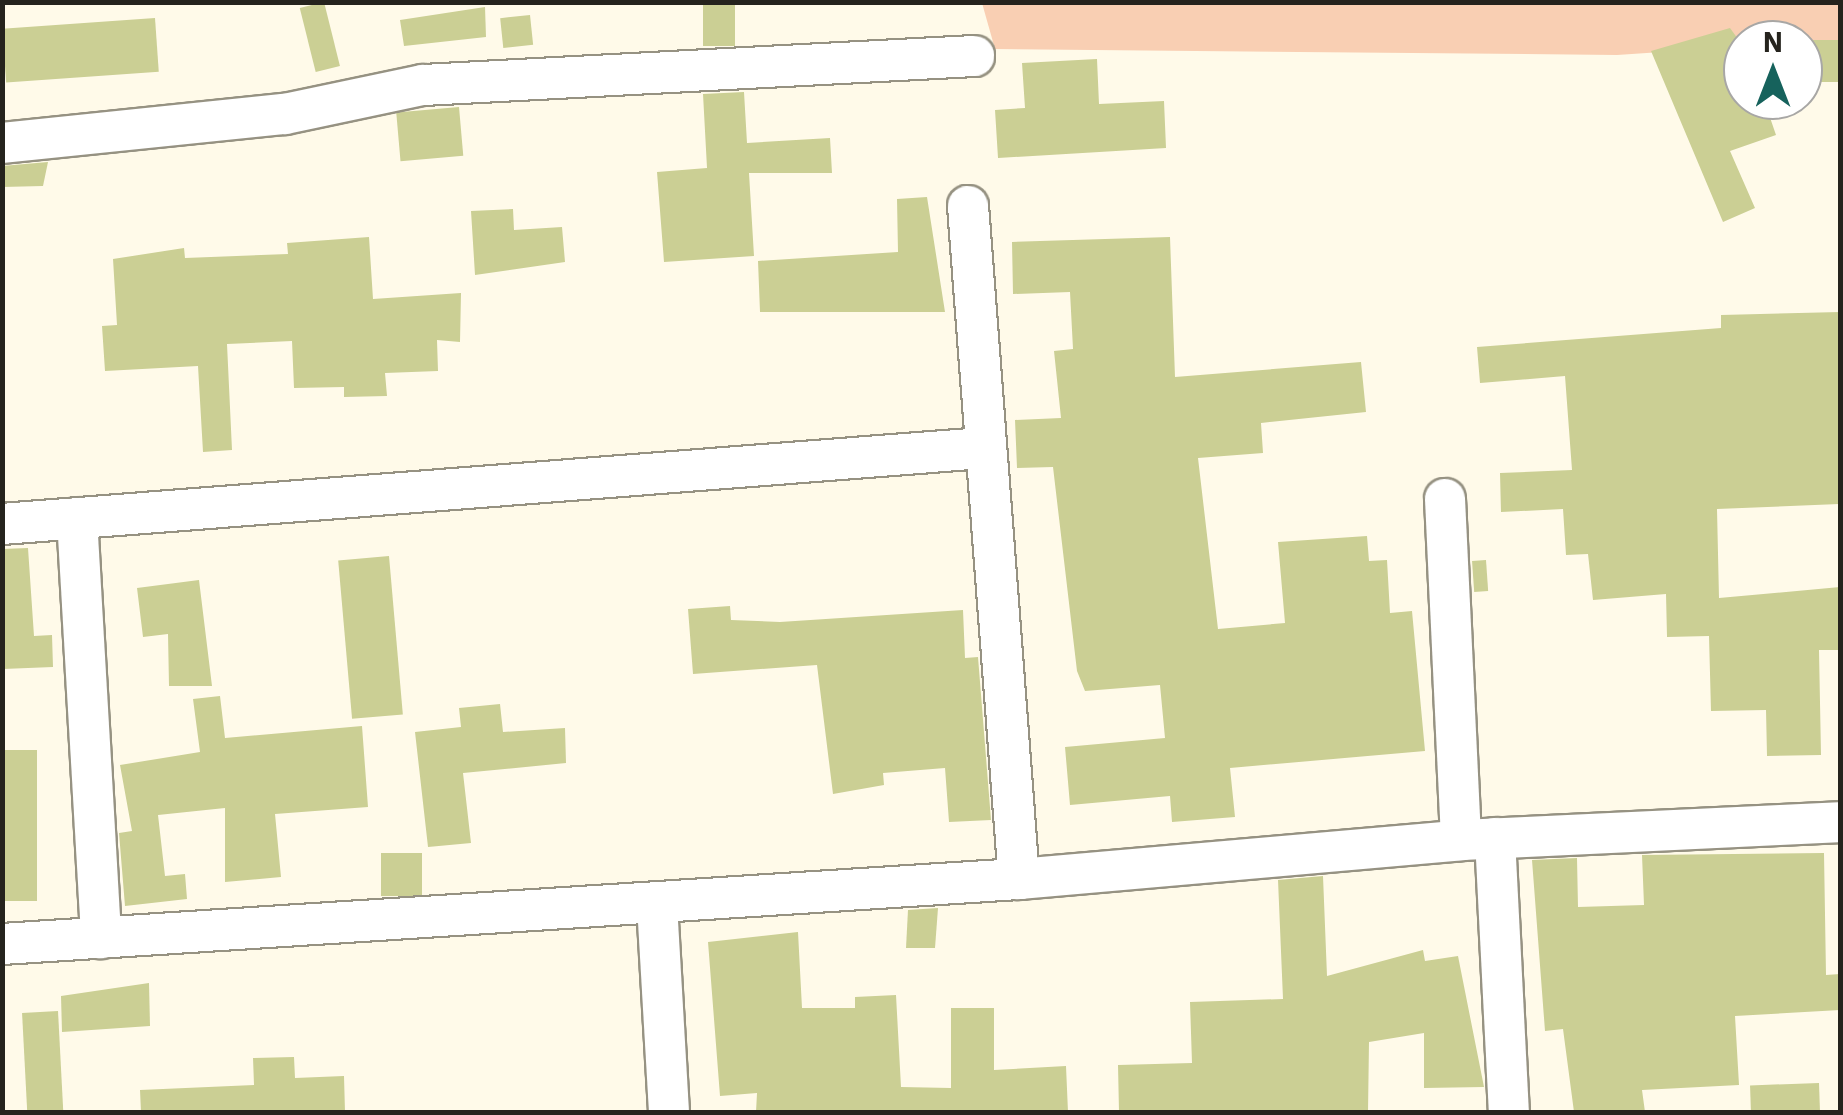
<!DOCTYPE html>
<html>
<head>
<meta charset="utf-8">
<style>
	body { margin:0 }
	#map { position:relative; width:1843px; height:1115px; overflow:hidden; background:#fffae9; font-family:"IBM Plex Sans",sans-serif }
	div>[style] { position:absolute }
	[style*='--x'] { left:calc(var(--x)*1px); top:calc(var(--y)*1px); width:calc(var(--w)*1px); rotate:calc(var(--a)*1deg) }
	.green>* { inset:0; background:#f9cfb3 }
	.building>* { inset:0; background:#cbcf94; transform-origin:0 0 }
	.roads { filter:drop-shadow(2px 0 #969282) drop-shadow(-2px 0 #969282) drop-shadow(0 2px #969282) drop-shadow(0 -2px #969282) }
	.minor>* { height:40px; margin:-20px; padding:0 20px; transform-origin:20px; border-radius:20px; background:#fff }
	span { translate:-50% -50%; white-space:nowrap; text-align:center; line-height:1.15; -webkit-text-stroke:8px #fff; paint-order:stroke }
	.frame { position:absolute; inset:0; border:5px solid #25231d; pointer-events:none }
	.north { position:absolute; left:1723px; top:20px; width:100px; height:100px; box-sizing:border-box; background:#fff; border:2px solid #a8a7a5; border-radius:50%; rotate:0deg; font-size:28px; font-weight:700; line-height:40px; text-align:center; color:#25231d }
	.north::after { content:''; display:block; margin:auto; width:35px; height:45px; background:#16625c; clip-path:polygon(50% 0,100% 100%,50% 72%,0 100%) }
</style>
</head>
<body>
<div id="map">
	<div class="green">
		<i style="clip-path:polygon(1840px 2px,1840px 40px,1617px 55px,995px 49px,982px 3px)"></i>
	</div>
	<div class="building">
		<i style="left:324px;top:2px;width:66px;height:25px;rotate:76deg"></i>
		<i style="left:703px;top:2px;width:32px;height:44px"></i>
		<i style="clip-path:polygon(485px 7px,486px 37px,404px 46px,400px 20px)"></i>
		<i style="left:530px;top:15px;width:30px;height:30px;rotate:84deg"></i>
		<i style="left:155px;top:18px;width:54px;height:153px;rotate:86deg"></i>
		<i style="clip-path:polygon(1730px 28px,1743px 46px,1743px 100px,1764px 100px,1776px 135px,1730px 151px,1755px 208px,1723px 222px,1651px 51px)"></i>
		<i style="left:1840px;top:40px;width:42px;height:37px;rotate:90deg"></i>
		<i style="clip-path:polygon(1097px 59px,1099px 104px,1164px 101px,1166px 148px,998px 158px,995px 110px,1025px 108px,1022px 63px)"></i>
		<i style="clip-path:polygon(744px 92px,747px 143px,830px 138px,832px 173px,749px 173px,754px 256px,664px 262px,657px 172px,707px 168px,703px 94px)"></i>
		<i style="left:459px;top:107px;width:49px;height:63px;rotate:85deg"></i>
		<i style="clip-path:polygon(48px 162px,43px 186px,2px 187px,2px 166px)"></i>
		<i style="clip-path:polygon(927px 197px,945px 312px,760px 312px,758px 261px,898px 252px,897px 199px)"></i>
		<i style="clip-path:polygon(513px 209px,514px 230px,562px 227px,565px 262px,475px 275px,471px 211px)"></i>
		<i style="clip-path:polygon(369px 237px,373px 299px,461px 293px,460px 342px,437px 340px,438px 371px,385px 373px,387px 396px,344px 397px,344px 387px,294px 388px,292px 341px,227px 344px,232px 450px,203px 452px,198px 366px,105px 371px,102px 326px,117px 325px,113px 259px,184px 248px,185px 258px,288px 254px,287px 243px)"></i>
		<i style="clip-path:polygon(1170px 237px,1175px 377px,1361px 362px,1366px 412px,1261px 423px,1263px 453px,1198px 458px,1218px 629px,1285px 623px,1278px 542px,1367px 536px,1369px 561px,1387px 560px,1390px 613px,1412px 611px,1425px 751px,1230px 768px,1235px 817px,1172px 822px,1170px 796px,1070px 805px,1065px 747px,1165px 738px,1160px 685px,1085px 691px,1077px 671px,1053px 467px,1017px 468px,1015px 420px,1061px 418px,1054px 351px,1073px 349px,1070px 292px,1013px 294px,1012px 242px)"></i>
		<i style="clip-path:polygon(1840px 312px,1839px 504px,1717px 509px,1719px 598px,1840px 587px,1840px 650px,1819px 650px,1821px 755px,1767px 756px,1766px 710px,1711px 711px,1709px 636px,1667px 637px,1666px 594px,1593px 600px,1588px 554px,1566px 555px,1563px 509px,1501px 512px,1500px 473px,1572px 470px,1565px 376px,1480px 383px,1477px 347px,1721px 328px,1721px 315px)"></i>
		<i style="clip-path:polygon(28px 548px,34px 636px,52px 635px,53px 667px,3px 669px,2px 549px)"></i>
		<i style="left:389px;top:556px;width:159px;height:51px;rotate:85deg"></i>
		<i style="left:1486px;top:560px;width:31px;height:14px;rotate:86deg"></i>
		<i style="clip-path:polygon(199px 580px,212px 686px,169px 686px,168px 634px,143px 637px,137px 588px)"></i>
		<i style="clip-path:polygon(730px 606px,731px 620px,780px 622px,963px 610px,965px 658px,978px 657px,991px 820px,949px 822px,945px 768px,883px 773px,884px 785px,833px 794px,817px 665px,693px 674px,688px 609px)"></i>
		<i style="clip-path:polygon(220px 696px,225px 738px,362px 726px,368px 807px,275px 814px,281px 877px,225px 882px,225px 808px,158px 815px,165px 876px,185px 874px,187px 899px,125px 906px,119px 833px,132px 831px,120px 765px,200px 752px,193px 699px)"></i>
		<i style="clip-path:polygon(500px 704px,503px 732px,565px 728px,566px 763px,463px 773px,471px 843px,428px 847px,415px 732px,461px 727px,459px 708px)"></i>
		<i style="left:2px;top:750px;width:35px;height:151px"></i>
		<i style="left:381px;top:853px;width:41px;height:43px"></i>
		<i style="clip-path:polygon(1824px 853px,1826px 975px,1840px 974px,1840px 1010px,1735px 1016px,1739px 1085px,1642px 1090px,1645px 1112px,1574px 1112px,1563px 1029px,1545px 1031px,1532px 860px,1577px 858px,1578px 907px,1644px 905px,1642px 855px)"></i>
		<i style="clip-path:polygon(1323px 876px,1327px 976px,1423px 950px,1425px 961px,1458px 956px,1484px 1087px,1424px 1088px,1424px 1033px,1369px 1042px,1368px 1112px,1119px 1112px,1118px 1065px,1192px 1063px,1190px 1002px,1283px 999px,1278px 880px)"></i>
		<i style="clip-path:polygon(938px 908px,935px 948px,906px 948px,908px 910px)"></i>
		<i style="clip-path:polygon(798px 932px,802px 1008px,855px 1008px,855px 997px,896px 995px,901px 1087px,951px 1088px,951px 1008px,994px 1008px,994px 1070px,1066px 1066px,1068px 1112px,756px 1112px,757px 1093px,720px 1096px,708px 942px)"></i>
		<i style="clip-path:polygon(149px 983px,150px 1026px,62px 1032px,61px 996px)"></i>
		<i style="left:58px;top:1011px;width:101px;height:36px;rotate:87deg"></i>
		<i style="clip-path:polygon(294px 1057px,295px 1078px,344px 1076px,345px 1112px,141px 1112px,140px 1090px,254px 1085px,253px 1058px)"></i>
		<i style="left:1819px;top:1083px;width:29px;height:69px;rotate:88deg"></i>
	</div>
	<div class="roads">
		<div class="minor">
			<i style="--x:2;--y:143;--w:284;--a:-5.9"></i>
			<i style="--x:285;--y:114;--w:141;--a:-11.9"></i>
			<i style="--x:423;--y:85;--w:552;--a:-3.01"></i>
			<i style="--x:968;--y:206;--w:675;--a:85.67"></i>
			<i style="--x:1445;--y:499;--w:341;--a:87.3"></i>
			<i style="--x:77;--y:518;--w:421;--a:86.7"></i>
			<i style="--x:2;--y:524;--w:984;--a:-4.43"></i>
			<i style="--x:1495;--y:838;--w:274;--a:87.1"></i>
			<i style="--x:657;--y:904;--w:208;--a:86.7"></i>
			<i style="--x:2;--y:944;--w:1019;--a:-3.66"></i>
			<i style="--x:1019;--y:879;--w:444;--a:-5"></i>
			<i style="--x:1461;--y:840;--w:379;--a:-2.7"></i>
		</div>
	</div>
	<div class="frame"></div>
	<div class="north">N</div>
</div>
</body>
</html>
